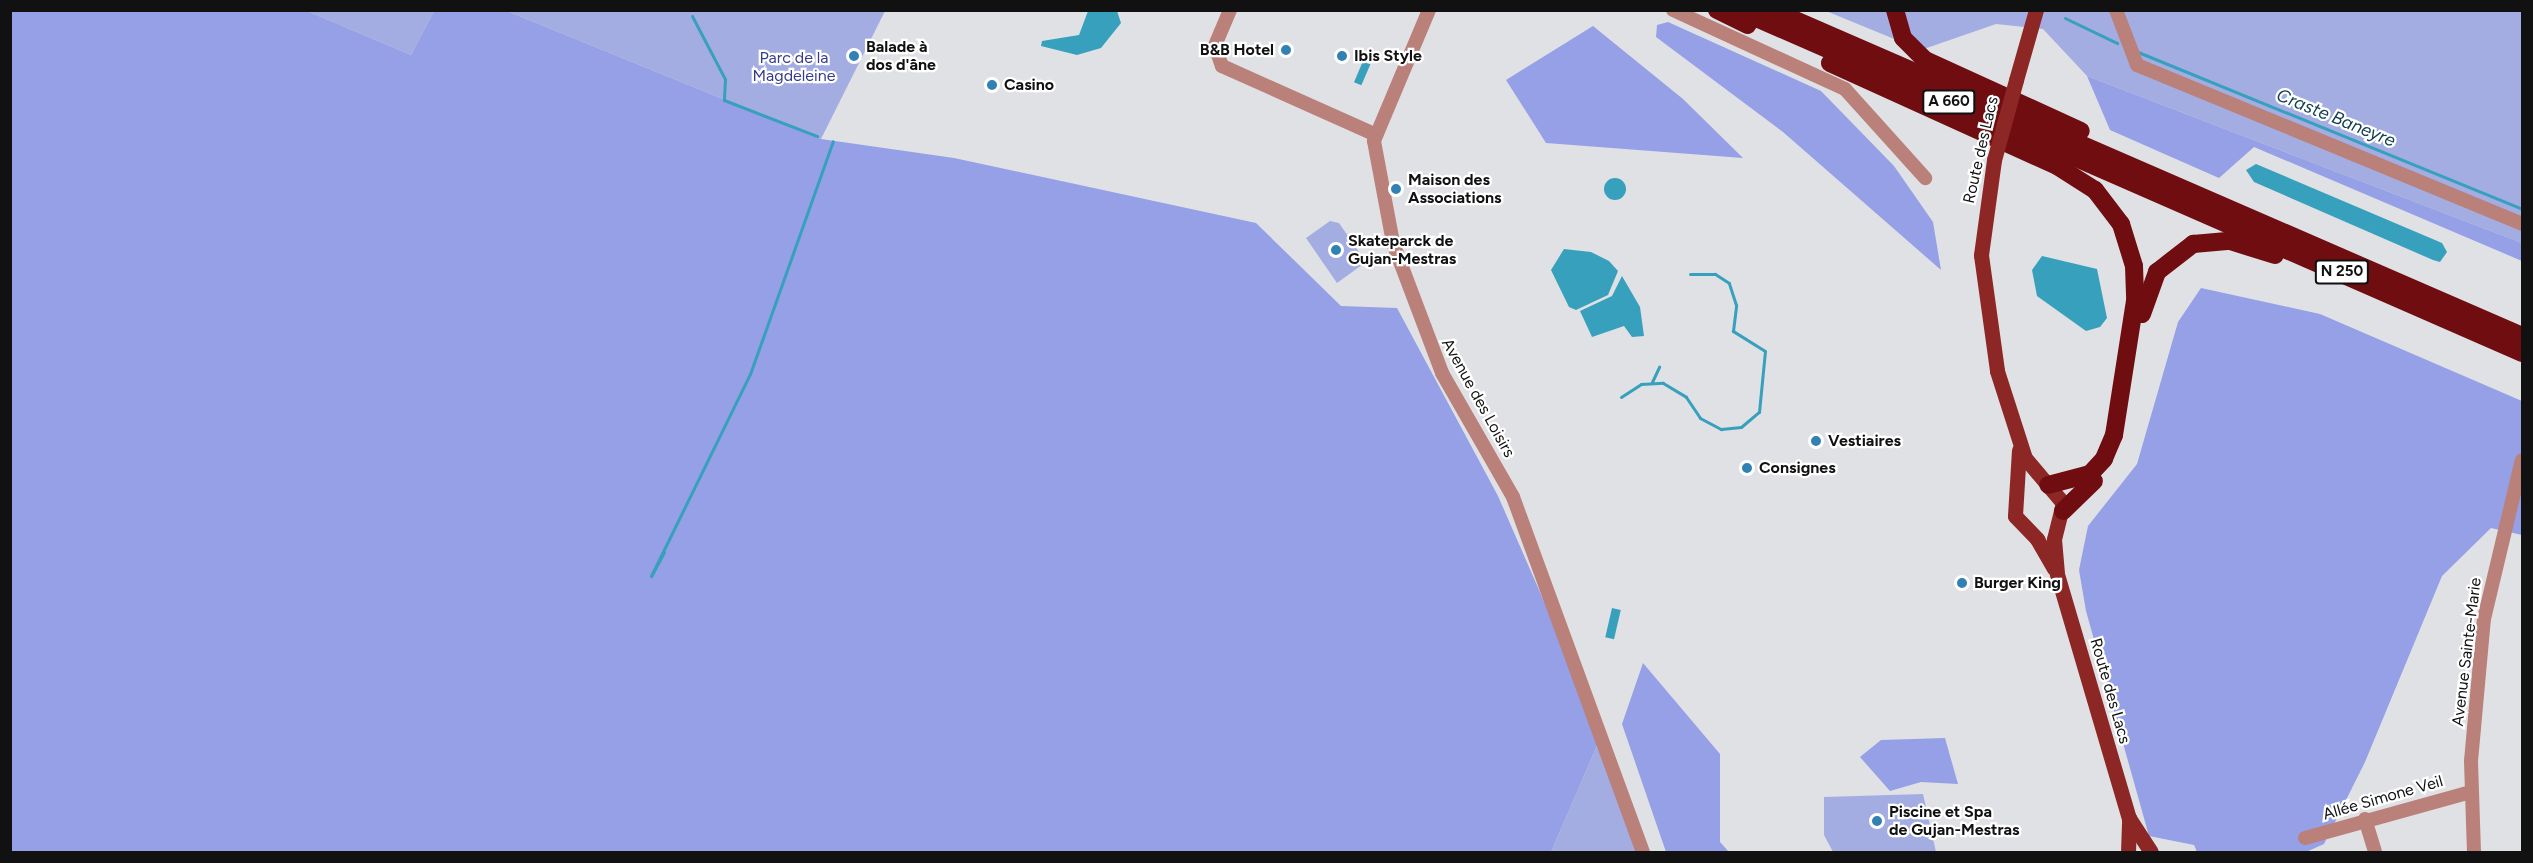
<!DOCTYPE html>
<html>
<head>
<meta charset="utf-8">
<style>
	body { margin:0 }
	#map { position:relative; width:2533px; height:863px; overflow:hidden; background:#e0e1e4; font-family:Figtree,sans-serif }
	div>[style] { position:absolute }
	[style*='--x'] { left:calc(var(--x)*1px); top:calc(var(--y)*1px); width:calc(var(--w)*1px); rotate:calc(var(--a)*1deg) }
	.green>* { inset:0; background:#a4ade2 }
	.forest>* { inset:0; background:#95a0e6 }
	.water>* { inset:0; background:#37a0bd; transform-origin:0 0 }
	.round { border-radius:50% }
	.stream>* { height:3px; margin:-1.5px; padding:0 1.5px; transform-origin:1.5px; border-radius:1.5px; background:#37a0bd }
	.minor>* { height:14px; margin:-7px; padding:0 7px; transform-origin:7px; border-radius:7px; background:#ba807a }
	.major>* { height:15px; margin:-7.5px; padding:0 7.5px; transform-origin:7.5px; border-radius:7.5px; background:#8d2725 }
	.highway>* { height:18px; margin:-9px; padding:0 9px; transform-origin:9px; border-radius:9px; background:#6f0d11 }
	.major-bridge>* { height:15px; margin:-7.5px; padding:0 7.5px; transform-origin:7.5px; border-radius:7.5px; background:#8d2725 }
	.dots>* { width:16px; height:16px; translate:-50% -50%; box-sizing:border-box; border:3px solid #fff; border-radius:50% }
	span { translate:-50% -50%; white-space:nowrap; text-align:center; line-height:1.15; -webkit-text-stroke:4.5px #fff; paint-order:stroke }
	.shield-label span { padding:2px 4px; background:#fff; border:2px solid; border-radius:4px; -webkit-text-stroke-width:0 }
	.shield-label { font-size:15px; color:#111112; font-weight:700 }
	.poi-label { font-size:16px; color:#111112; font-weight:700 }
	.left { translate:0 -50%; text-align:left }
	.right { translate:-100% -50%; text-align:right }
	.park-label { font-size:16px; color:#373b8c }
	.street-label { font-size:16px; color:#111112 }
	.water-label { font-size:18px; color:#13404d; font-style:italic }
	.frame { position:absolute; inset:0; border:12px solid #111112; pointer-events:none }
</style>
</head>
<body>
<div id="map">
	<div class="green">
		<i style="clip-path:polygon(307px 11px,434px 11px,411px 55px)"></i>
		<i style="clip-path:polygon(507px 11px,885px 11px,821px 139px)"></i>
		<i style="clip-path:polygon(1826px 11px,2522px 11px,2522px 243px,2087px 76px,2043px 29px,1996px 24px,1921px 50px)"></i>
		<i style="clip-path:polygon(1330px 221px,1339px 223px,1366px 262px,1337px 283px,1306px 238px)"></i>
		<i style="clip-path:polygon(1602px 734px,1636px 852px,1551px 852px)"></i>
		<i style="clip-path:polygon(1923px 794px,1936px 852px,1833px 852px,1824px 835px,1824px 797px)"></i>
	</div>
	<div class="forest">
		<i style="clip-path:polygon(10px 11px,307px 11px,411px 55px,434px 11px,507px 11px,821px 139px,954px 158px,1256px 223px,1341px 306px,1397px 308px,1498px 496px,1602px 734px,1551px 852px,11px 852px)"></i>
		<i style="clip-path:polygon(1668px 22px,1821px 91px,1894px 166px,1933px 222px,1941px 270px,1783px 132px,1656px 37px,1657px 25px)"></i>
		<i style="clip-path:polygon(1593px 26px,1683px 99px,1743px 158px,1546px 143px,1506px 80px)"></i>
		<i style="clip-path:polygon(2087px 76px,2522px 243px,2522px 261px,2254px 147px,2219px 178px,2110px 130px)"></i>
		<i style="clip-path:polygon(2201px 288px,2320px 314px,2522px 401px,2522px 535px,2491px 528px,2442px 576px,2365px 762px,2324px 844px,2306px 852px,2197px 852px,2194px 845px,2149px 836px,2086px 611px,2079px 570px,2088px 526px,2137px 464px,2178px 322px)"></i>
		<i style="clip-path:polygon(1643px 663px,1720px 754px,1720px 842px,1729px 852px,1666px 852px,1622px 724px)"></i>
		<i style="clip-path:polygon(1945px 738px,1958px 784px,1921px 782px,1890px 791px,1860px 757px,1881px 740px)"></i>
	</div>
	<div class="water">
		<i style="clip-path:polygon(1088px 11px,1117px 11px,1121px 23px,1101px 48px,1077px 55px,1041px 46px,1042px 41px,1079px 35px)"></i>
		<i style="left:1363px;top:61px;width:8px;height:23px;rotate:23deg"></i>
		<i style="clip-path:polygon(2256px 164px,2442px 243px,2447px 252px,2440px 262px,2433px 260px,2254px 182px,2246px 170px)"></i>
		<i class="round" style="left:1604px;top:178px;width:22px;height:22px"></i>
		<i style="clip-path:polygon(1564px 249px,1591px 252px,1609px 261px,1618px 271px,1608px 295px,1576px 310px,1569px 307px,1551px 270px)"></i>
		<i style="clip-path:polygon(2042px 256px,2097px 269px,2107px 318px,2100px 327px,2086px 331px,2037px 296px,2032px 270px)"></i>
		<i style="clip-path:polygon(1622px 276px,1640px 307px,1644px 336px,1632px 337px,1624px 326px,1592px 337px,1580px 311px,1612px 296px)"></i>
		<i style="left:1612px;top:608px;width:9px;height:30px;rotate:13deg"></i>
	</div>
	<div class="stream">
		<i style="--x:692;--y:16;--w:71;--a:62.4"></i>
		<i style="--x:725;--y:79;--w:21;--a:93"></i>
		<i style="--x:724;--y:100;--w:100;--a:21.2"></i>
		<i style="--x:2065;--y:18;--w:58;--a:25.7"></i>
		<i style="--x:2138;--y:52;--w:415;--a:22.2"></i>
		<i style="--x:1652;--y:382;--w:17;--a:-65"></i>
		<i style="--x:1621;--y:397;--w:24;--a:-33"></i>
		<i style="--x:1641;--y:384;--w:22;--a:-3"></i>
		<i style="--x:1663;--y:383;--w:27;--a:31"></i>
		<i style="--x:1686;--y:397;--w:25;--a:56"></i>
		<i style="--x:1700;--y:418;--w:24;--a:28"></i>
		<i style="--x:1721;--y:429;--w:20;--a:-6"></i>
		<i style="--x:1741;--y:427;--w:23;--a:-40"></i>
		<i style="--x:1759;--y:412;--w:61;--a:-84.4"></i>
		<i style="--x:1765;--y:351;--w:38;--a:-148"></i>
		<i style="--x:1733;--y:331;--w:26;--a:-83"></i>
		<i style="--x:1736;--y:305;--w:23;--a:-108"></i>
		<i style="--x:1729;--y:283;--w:17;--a:-147"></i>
		<i style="--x:1715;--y:274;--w:25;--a:180"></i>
		<i style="--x:664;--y:552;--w:27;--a:118"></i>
		<i style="--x:651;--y:576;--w:225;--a:-63.9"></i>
		<i style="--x:750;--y:374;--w:247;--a:-70.4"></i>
	</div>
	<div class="minor">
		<i style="--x:1230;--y:10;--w:39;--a:113"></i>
		<i style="--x:1215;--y:46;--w:21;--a:71"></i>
		<i style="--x:1222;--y:66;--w:169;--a:24.1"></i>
		<i style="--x:1429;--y:10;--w:142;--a:112.8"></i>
		<i style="--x:1374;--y:141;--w:104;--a:79.4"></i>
		<i style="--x:1393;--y:243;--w:139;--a:69.3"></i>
		<i style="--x:1442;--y:373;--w:143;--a:60.2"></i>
		<i style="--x:1513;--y:497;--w:378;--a:69.9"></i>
		<i style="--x:1673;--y:10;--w:189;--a:24.7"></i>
		<i style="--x:1845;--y:89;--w:120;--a:48"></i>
		<i style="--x:2116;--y:10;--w:59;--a:69.1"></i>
		<i style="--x:2137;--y:65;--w:417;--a:22.4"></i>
		<i style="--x:2365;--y:819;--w:34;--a:73"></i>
		<i style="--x:2305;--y:838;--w:172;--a:-15.5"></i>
		<i style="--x:2474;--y:852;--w:91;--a:-91.9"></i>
		<i style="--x:2471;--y:761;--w:143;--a:-84.8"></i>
		<i style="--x:2484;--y:619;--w:163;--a:-76.6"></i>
	</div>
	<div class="major">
		<i style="--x:2016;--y:80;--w:73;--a:-74.1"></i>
		<i style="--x:1994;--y:160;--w:96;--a:97.8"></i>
		<i style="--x:1981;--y:255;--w:117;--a:82.1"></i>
		<i style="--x:1997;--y:371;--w:91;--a:72.2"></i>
		<i style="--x:2025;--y:458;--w:59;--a:49.8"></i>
		<i style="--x:2063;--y:503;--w:37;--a:104"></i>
		<i style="--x:2054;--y:539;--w:35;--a:85"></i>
		<i style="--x:2057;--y:574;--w:254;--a:73.6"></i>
		<i style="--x:2129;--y:818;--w:40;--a:57.1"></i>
		<i style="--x:2019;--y:450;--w:66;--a:93.5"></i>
		<i style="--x:2015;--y:516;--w:32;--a:46"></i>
		<i style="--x:2037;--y:539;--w:34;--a:60"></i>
		<i style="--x:2128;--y:852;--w:34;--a:-88"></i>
	</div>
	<div class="highway">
		<i style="--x:1717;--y:10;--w:34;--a:26"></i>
		<i style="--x:1738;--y:10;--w:856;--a:23.63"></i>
		<i style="--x:1772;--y:10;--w:818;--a:23.49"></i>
		<i style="--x:1895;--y:10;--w:29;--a:74"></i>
		<i style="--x:1903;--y:38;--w:31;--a:45"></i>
		<i style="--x:1925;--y:60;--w:171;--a:24.5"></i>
		<i style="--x:1830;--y:63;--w:249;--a:24.4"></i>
		<i style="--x:2057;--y:166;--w:45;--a:32.3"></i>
		<i style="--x:2095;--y:190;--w:43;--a:52.6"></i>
		<i style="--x:2121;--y:224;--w:44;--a:72.8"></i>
		<i style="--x:2134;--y:266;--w:35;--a:88"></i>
		<i style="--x:2135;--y:301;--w:136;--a:98.9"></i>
		<i style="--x:2114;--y:435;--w:26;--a:113"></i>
		<i style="--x:2104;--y:459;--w:21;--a:133"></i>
		<i style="--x:2090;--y:474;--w:43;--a:165.3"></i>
		<i style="--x:2142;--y:314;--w:45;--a:-70.3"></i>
		<i style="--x:2157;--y:272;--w:46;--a:-37.9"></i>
		<i style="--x:2193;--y:244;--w:37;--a:-5"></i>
		<i style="--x:2230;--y:241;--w:47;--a:17.3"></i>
		<i style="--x:2063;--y:511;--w:43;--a:-44.1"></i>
	</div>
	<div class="major-bridge">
		<i style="--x:1994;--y:160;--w:83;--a:-74.6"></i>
	</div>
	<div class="dots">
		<i style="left:1286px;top:50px;background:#3181b3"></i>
		<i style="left:854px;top:56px;background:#3181b3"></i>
		<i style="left:1342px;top:56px;background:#3181b3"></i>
		<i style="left:992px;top:85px;background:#3181b3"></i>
		<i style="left:1396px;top:189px;background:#3181b3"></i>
		<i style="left:1336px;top:250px;background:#3181b3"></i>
		<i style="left:1816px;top:441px;background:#3181b3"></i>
		<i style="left:1747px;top:468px;background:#3181b3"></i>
		<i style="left:1962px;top:583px;background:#3181b3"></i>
		<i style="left:1877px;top:821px;background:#3181b3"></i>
	</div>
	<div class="shield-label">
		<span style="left:1949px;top:102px">A 660</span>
		<span style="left:2342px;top:272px">N 250</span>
	</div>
	<div class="poi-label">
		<span class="left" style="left:866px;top:56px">Balade à<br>dos d'âne</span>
		<span class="right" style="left:1274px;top:50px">B&amp;B Hotel</span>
		<span class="left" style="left:1354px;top:56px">Ibis Style</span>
		<span class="left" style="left:1004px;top:85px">Casino</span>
		<span class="left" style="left:1408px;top:189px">Maison des<br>Associations</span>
		<span class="left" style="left:1348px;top:250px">Skateparck de<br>Gujan-Mestras</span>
		<span class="left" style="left:1828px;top:441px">Vestiaires</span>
		<span class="left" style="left:1759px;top:468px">Consignes</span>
		<span class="left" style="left:1974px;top:583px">Burger King</span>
		<span class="left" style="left:1889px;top:821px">Piscine et Spa<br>de Gujan-Mestras</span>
	</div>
	<div class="park-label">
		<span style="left:794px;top:67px">Parc de la<br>Magdeleine</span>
	</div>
	<div class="street-label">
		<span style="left:1981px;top:150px;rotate:-77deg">Route des Lacs</span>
		<span style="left:1478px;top:398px;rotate:61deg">Avenue des Loisirs</span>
		<span style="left:2467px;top:652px;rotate:-83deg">Avenue Sainte-Marie</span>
		<span style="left:2110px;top:691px;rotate:74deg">Route des Lacs</span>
		<span style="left:2383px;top:798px;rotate:-16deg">Allée Simone Veil</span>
	</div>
	<div class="water-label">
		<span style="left:2336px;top:118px;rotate:22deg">Craste Baneyre</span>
	</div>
	<div class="frame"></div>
</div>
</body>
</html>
